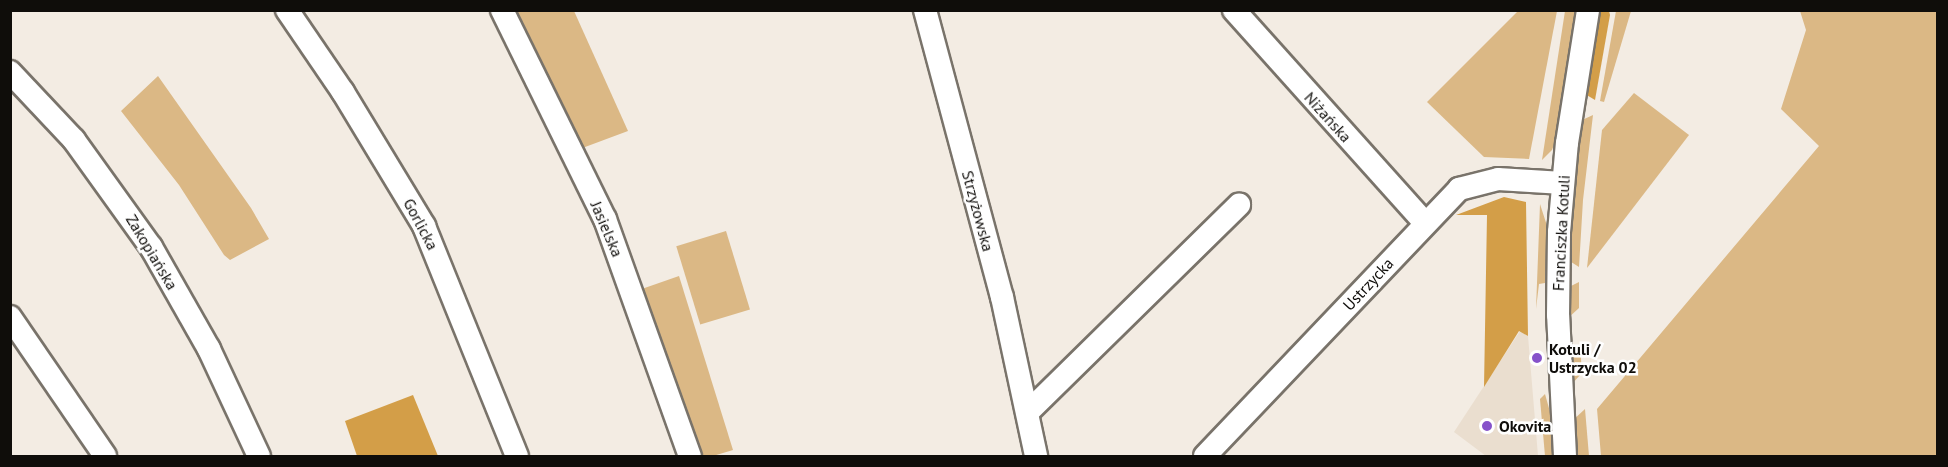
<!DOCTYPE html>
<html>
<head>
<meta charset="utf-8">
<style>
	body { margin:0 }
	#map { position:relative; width:1948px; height:467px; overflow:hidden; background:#f3ece3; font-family:"PT Sans",sans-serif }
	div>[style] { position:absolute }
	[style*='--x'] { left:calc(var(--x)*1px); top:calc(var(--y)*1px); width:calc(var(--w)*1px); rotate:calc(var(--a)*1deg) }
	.built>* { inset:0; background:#eadecf }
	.green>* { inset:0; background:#dbb885; transform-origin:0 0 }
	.forest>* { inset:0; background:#d39e48 }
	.roads { filter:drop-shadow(2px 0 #79736a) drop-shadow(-2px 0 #79736a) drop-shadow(0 2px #79736a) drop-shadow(0 -2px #79736a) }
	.minor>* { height:22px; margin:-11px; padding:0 11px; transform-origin:11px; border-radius:11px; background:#fff }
	.dots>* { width:16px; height:16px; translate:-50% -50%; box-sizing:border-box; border:3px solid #fff; border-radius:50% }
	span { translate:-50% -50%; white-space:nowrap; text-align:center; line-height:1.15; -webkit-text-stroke:5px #fff; paint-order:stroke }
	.street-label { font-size:16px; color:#0f0d0a }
	.poi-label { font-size:16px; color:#0f0d0a; font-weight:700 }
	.left { translate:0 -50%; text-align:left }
	.frame { position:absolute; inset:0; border:12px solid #0f0d0a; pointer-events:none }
</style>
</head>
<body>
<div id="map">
	<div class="built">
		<i style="clip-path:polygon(1520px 331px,1528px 336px,1538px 456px,1486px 456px,1454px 432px)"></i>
	</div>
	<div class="green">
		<i style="clip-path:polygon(507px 11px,574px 11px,628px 131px,577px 150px)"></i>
		<i style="clip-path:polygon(1518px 11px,1557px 11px,1529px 159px,1484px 157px,1427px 102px)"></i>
		<i style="clip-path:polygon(1565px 11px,1578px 11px,1557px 137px,1552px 150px,1542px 160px)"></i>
		<i style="clip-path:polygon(1616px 11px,1631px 11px,1604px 102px,1600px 101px)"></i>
		<i style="clip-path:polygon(1800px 11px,1937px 11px,1937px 456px,1601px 456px,1597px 409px,1819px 146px,1781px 109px,1806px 30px)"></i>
		<i style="clip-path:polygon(158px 76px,251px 208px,269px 239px,230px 260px,224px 255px,179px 185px,121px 111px)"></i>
		<i style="clip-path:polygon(1634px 93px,1689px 135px,1587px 268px,1602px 130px)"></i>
		<i style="clip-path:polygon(1593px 115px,1583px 200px,1579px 267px,1568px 260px,1580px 121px)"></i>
		<i style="clip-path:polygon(1540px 204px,1549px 232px,1545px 283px,1539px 284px,1536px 309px)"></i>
		<i style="left:726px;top:231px;width:82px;height:52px;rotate:73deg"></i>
		<i style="clip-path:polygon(679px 276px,733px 450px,713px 456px,693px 456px,636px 291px)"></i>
		<i style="clip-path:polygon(1579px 282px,1579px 308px,1567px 319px,1567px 288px)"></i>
		<i style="clip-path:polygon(1580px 345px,1582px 373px,1570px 386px,1568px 355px)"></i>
		<i style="clip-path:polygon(1545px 394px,1552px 419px,1556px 456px,1545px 456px,1540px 399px)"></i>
		<i style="clip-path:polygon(1585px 409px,1589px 456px,1575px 456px,1572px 421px)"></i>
	</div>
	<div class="forest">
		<i style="clip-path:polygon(1598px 11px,1609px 11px,1610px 15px,1595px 100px,1585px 94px)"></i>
		<i style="clip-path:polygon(1504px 197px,1526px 202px,1528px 336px,1519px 331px,1484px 387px,1487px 215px,1456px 215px)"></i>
		<i style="clip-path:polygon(413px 395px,438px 456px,357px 456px,345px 421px)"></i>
	</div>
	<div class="roads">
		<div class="minor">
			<i style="--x:287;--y:10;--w:99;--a:55.7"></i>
			<i style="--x:343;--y:92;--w:157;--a:58.8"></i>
			<i style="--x:424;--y:226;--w:248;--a:68"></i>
			<i style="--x:502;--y:10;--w:233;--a:63.8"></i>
			<i style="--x:605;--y:219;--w:252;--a:70.3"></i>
			<i style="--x:925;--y:10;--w:297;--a:75"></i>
			<i style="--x:1002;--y:297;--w:163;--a:77.9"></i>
			<i style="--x:1234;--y:10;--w:286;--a:48.1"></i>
			<i style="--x:10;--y:72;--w:93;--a:46.7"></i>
			<i style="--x:74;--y:140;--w:132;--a:54.3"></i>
			<i style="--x:151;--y:247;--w:117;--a:60.4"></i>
			<i style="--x:209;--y:349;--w:118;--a:65"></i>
			<i style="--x:10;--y:317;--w:168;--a:55.6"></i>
			<i style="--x:1028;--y:412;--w:296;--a:-44.5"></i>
			<i style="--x:1205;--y:456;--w:369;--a:-46.4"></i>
			<i style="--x:1459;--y:189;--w:40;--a:-14.4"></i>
			<i style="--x:1498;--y:179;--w:65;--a:3.5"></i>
			<i style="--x:1565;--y:456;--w:141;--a:-92.8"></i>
			<i style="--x:1558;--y:315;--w:83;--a:-89.3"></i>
			<i style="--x:1559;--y:232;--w:89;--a:-84.9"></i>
			<i style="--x:1567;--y:143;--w:135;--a:-81"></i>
		</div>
	</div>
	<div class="dots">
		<i style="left:1537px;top:358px;background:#8652ca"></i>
		<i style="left:1487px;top:426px;background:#8652ca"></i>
	</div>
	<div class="street-label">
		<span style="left:1328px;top:117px;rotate:48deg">Niżańska</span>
		<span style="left:978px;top:211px;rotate:75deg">Strzyżowska</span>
		<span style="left:421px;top:224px;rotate:62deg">Gorlicka</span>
		<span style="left:607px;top:229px;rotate:67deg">Jasielska</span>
		<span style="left:1561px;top:233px;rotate:-87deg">Franciszka Kotuli</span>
		<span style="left:152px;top:252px;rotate:59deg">Zakopiańska</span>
		<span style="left:1368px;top:284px;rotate:-47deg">Ustrzycka</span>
	</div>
	<div class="poi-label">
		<span class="left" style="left:1549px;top:358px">Kotuli /<br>Ustrzycka 02</span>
		<span class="left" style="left:1499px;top:426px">Okovita</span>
	</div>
	<div class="frame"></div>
</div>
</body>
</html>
